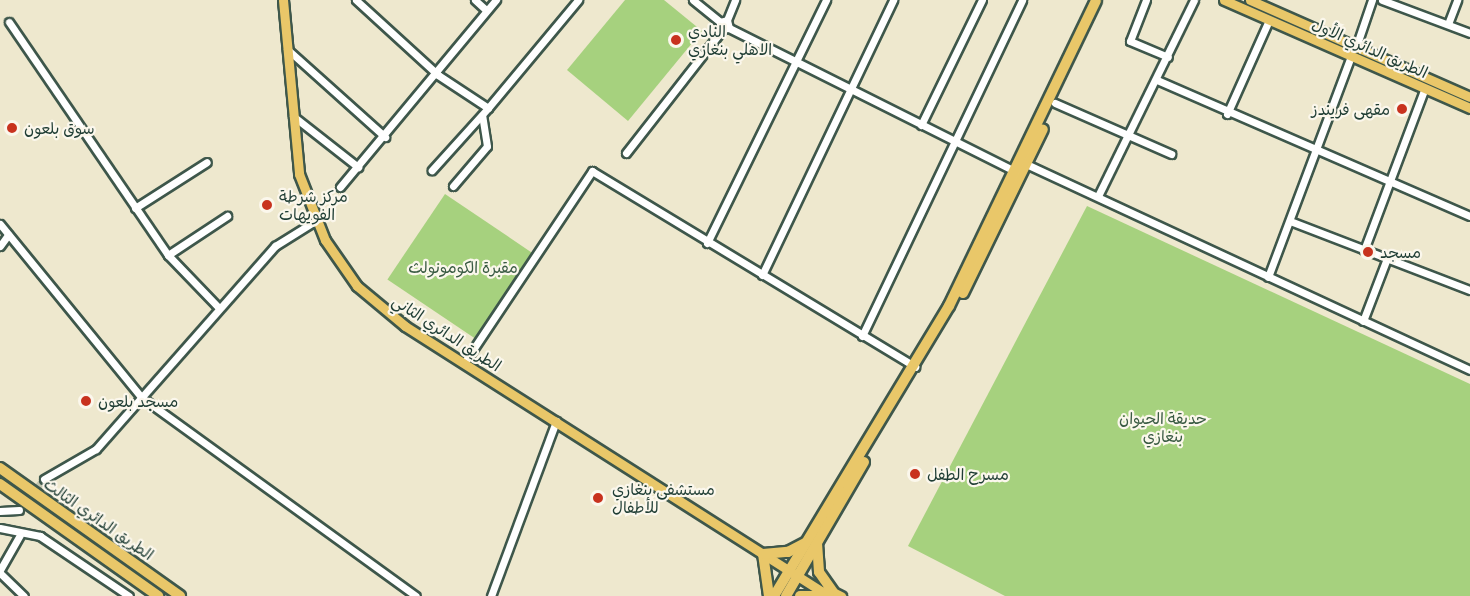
<!DOCTYPE html>
<html>
<head>
<meta charset="utf-8">
<style>
	body { margin:0 }
	#map { position:relative; width:1470px; height:596px; overflow:hidden; background:#eee8ce; font-family:Delius,"Playpen Sans Arabic",sans-serif }
	div>[style] { position:absolute }
	[style*='--x'] { left:calc(var(--x)*1px); top:calc(var(--y)*1px); width:calc(var(--w)*1px); rotate:calc(var(--a)*1deg) }
	.green>* { inset:0; background:#a6d17e; transform-origin:0 0 }
	.minor-tunnel>* { height:7px; margin-top:-3.5px; transform-origin:0; background:repeating-linear-gradient(90deg,#c5c6af 0 7px,transparent 0 10.5px) }
	.roads { filter:drop-shadow(2px 0 #3e574b) drop-shadow(-2px 0 #3e574b) drop-shadow(0 2px #3e574b) drop-shadow(0 -2px #3e574b) }
	.minor>* { height:7px; margin:-3.5px; padding:0 3.5px; transform-origin:3.5px; border-radius:3.5px; background:#fff }
	.major>* { height:9px; margin:-4.5px; padding:0 4.5px; transform-origin:4.5px; border-radius:4.5px; background:#e9c769 }
	.highway>* { height:10px; margin:-5px; padding:0 5px; transform-origin:5px; border-radius:5px; background:#e9c769 }
	.dots>* { width:16px; height:16px; translate:-50% -50%; box-sizing:border-box; border:3px solid #fbf7ec; border-radius:50% }
	span { translate:-50% -50%; white-space:nowrap; text-align:center; line-height:1.15; -webkit-text-stroke:4.5px #fbf7ec; paint-order:stroke }
	.poi-label { font-size:16px; color:#1f3d34 }
	.left { translate:0 -50%; text-align:left }
	.right { translate:-100% -50%; text-align:right }
	.street-label { font-size:16px; color:#1f3d34 }
	.park-label { font-size:16px; color:#3a5b43 }
</style>
</head>
<body>
<div id="map">
	<div class="green">
		<i style="clip-path:polygon(625px 0,664px 0,702px 31px,628px 121px,567px 70px)"></i>
		<i style="left:445px;top:194px;width:108px;height:103px;rotate:34deg"></i>
		<i style="clip-path:polygon(1087px 206px,1470px 384px,1470px 596px,1005px 596px,908px 546px)"></i>
	</div>
	<div class="minor-tunnel">
		<i style="--x:32;--y:494;--w:19;--a:-51"></i>
	</div>
	<div class="roads">
		<div class="minor">
			<i style="--x:356;--y:0;--w:111;--a:42.4"></i>
			<i style="--x:438;--y:75;--w:60;--a:33.4"></i>
			<i style="--x:488;--y:108;--w:84;--a:132.1"></i>
			<i style="--x:475;--y:0;--w:15;--a:42"></i>
			<i style="--x:693;--y:0;--w:35;--a:39"></i>
			<i style="--x:720;--y:22;--w:7;--a:90"></i>
			<i style="--x:720;--y:29;--w:9;--a:-6"></i>
			<i style="--x:729;--y:28;--w:8;--a:-104"></i>
			<i style="--x:727;--y:20;--w:7;--a:164"></i>
			<i style="--x:1146;--y:0;--w:44;--a:111.3"></i>
			<i style="--x:1130;--y:41;--w:41;--a:22.8"></i>
			<i style="--x:1382;--y:0;--w:94;--a:20.6"></i>
			<i style="--x:727;--y:20;--w:22;--a:-68"></i>
			<i style="--x:9;--y:22;--w:282;--a:55.7"></i>
			<i style="--x:168;--y:255;--w:72;--a:46.1"></i>
			<i style="--x:1448;--y:24;--w:26;--a:-69"></i>
			<i style="--x:729;--y:28;--w:322;--a:26.6"></i>
			<i style="--x:1356;--y:47;--w:50;--a:-71.2"></i>
			<i style="--x:287;--y:49;--w:132;--a:41.9"></i>
			<i style="--x:1157;--y:80;--w:341;--a:23.5"></i>
			<i style="--x:1055;--y:103;--w:127;--a:23.7"></i>
			<i style="--x:488;--y:108;--w:141;--a:-50.2"></i>
			<i style="--x:1227;--y:114;--w:103;--a:-65.9"></i>
			<i style="--x:293;--y:116;--w:83;--a:38.1"></i>
			<i style="--x:921;--y:125;--w:139;--a:-64"></i>
			<i style="--x:626;--y:153;--w:156;--a:-52"></i>
			<i style="--x:1024;--y:163;--w:492;--a:24.9"></i>
			<i style="--x:453;--y:186;--w:52;--a:-49.6"></i>
			<i style="--x:487;--y:146;--w:31;--a:-99"></i>
			<i style="--x:340;--y:187;--w:244;--a:-50.2"></i>
			<i style="--x:1098;--y:196;--w:218;--a:-63.9"></i>
			<i style="--x:135;--y:208;--w:85;--a:-32.6"></i>
			<i style="--x:1290;--y:221;--w:193;--a:21"></i>
			<i style="--x:0;--y:224;--w:223;--a:50.8"></i>
			<i style="--x:141;--y:397;--w:339;--a:35.9"></i>
			<i style="--x:707;--y:243;--w:271;--a:-63.9"></i>
			<i style="--x:0;--y:246;--w:14;--a:-54"></i>
			<i style="--x:1364;--y:250;--w:173;--a:-69.4"></i>
			<i style="--x:168;--y:255;--w:71;--a:-33.5"></i>
			<i style="--x:762;--y:275;--w:305;--a:-64.5"></i>
			<i style="--x:1268;--y:277;--w:236;--a:-69.4"></i>
			<i style="--x:1363;--y:321;--w:67;--a:-69.1"></i>
			<i style="--x:862;--y:336;--w:372;--a:-64.5"></i>
			<i style="--x:464;--y:363;--w:231;--a:-56.3"></i>
			<i style="--x:592;--y:171;--w:378;--a:31.2"></i>
			<i style="--x:44;--y:479;--w:60;--a:-30"></i>
			<i style="--x:96;--y:449;--w:271;--a:-48.6"></i>
			<i style="--x:275;--y:246;--w:47;--a:-32"></i>
			<i style="--x:0;--y:511;--w:19;--a:-3"></i>
			<i style="--x:0;--y:528;--w:41;--a:11.3"></i>
			<i style="--x:40;--y:536;--w:107;--a:34"></i>
			<i style="--x:0;--y:570;--w:40;--a:-60.3"></i>
			<i style="--x:0;--y:573;--w:33;--a:44"></i>
			<i style="--x:491;--y:596;--w:187;--a:-69.6"></i>
		</div>
		<div class="major">
			<i style="--x:283;--y:0;--w:175;--a:84.7"></i>
			<i style="--x:299;--y:174;--w:71;--a:68.5"></i>
			<i style="--x:325;--y:240;--w:56;--a:55.2"></i>
			<i style="--x:357;--y:286;--w:62;--a:39.8"></i>
			<i style="--x:405;--y:326;--w:503;--a:32.49"></i>
			<i style="--x:1224;--y:0;--w:269;--a:23.7"></i>
			<i style="--x:1250;--y:0;--w:240;--a:23.8"></i>
			<i style="--x:827;--y:589;--w:16;--a:27"></i>
		</div>
		<div class="highway">
			<i style="--x:963;--y:293;--w:182;--a:-64"></i>
			<i style="--x:0;--y:468;--w:221;--a:35.4"></i>
			<i style="--x:0;--y:484;--w:194;--a:35.3"></i>
			<i style="--x:817;--y:543;--w:29;--a:86"></i>
			<i style="--x:819;--y:572;--w:24;--a:55"></i>
			<i style="--x:769;--y:596;--w:42;--a:-98.1"></i>
			<i style="--x:763;--y:554;--w:25;--a:-5"></i>
			<i style="--x:788;--y:552;--w:19;--a:-28"></i>
			<i style="--x:774;--y:596;--w:339;--a:-58.9"></i>
			<i style="--x:949;--y:306;--w:339;--a:-64.3"></i>
			<i style="--x:786;--y:596;--w:155;--a:-59.8"></i>
			<i style="--x:800;--y:596;--w:29;--a:0"></i>
		</div>
	</div>
	<div class="dots">
		<i style="left:676px;top:40px;background:#c8321e"></i>
		<i style="left:1402px;top:109px;background:#c8321e"></i>
		<i style="left:12px;top:128px;background:#c8321e"></i>
		<i style="left:267px;top:205px;background:#c8321e"></i>
		<i style="left:1368px;top:252px;background:#c8321e"></i>
		<i style="left:86px;top:401px;background:#c8321e"></i>
		<i style="left:915px;top:474px;background:#c8321e"></i>
		<i style="left:598px;top:498px;background:#c8321e"></i>
	</div>
	<div class="poi-label">
		<span class="left" style="left:688px;top:40px">النادي<br>الاهلي بنغازي</span>
		<span class="right" style="left:1390px;top:109px">مقهى فريندز</span>
		<span class="left" style="left:24px;top:128px">سوق بلعون</span>
		<span class="left" style="left:279px;top:205px">مركز شرطة<br>الفويهات</span>
		<span class="left" style="left:1380px;top:252px">مسجد</span>
		<span class="left" style="left:98px;top:401px">مسجد بلعون</span>
		<span class="left" style="left:927px;top:474px">مسرح الطفل</span>
		<span class="left" style="left:612px;top:498px">مستشفى بنغازي<br>للأطفال</span>
	</div>
	<div class="street-label">
		<span style="left:1370px;top:48px;rotate:24deg">الطريق الدائري الأول</span>
		<span style="left:447px;top:333px;rotate:33deg">الطريق الدائري الثاني</span>
		<span style="left:99px;top:519px;rotate:35deg">الطريق الدائري الثالث</span>
	</div>
	<div class="park-label">
		<span style="left:463px;top:267px">مقبرة الكومونولث</span>
		<span style="left:1163px;top:427px">حديقة الحيوان<br>بنغازي</span>
	</div>
</div>
</body>
</html>
